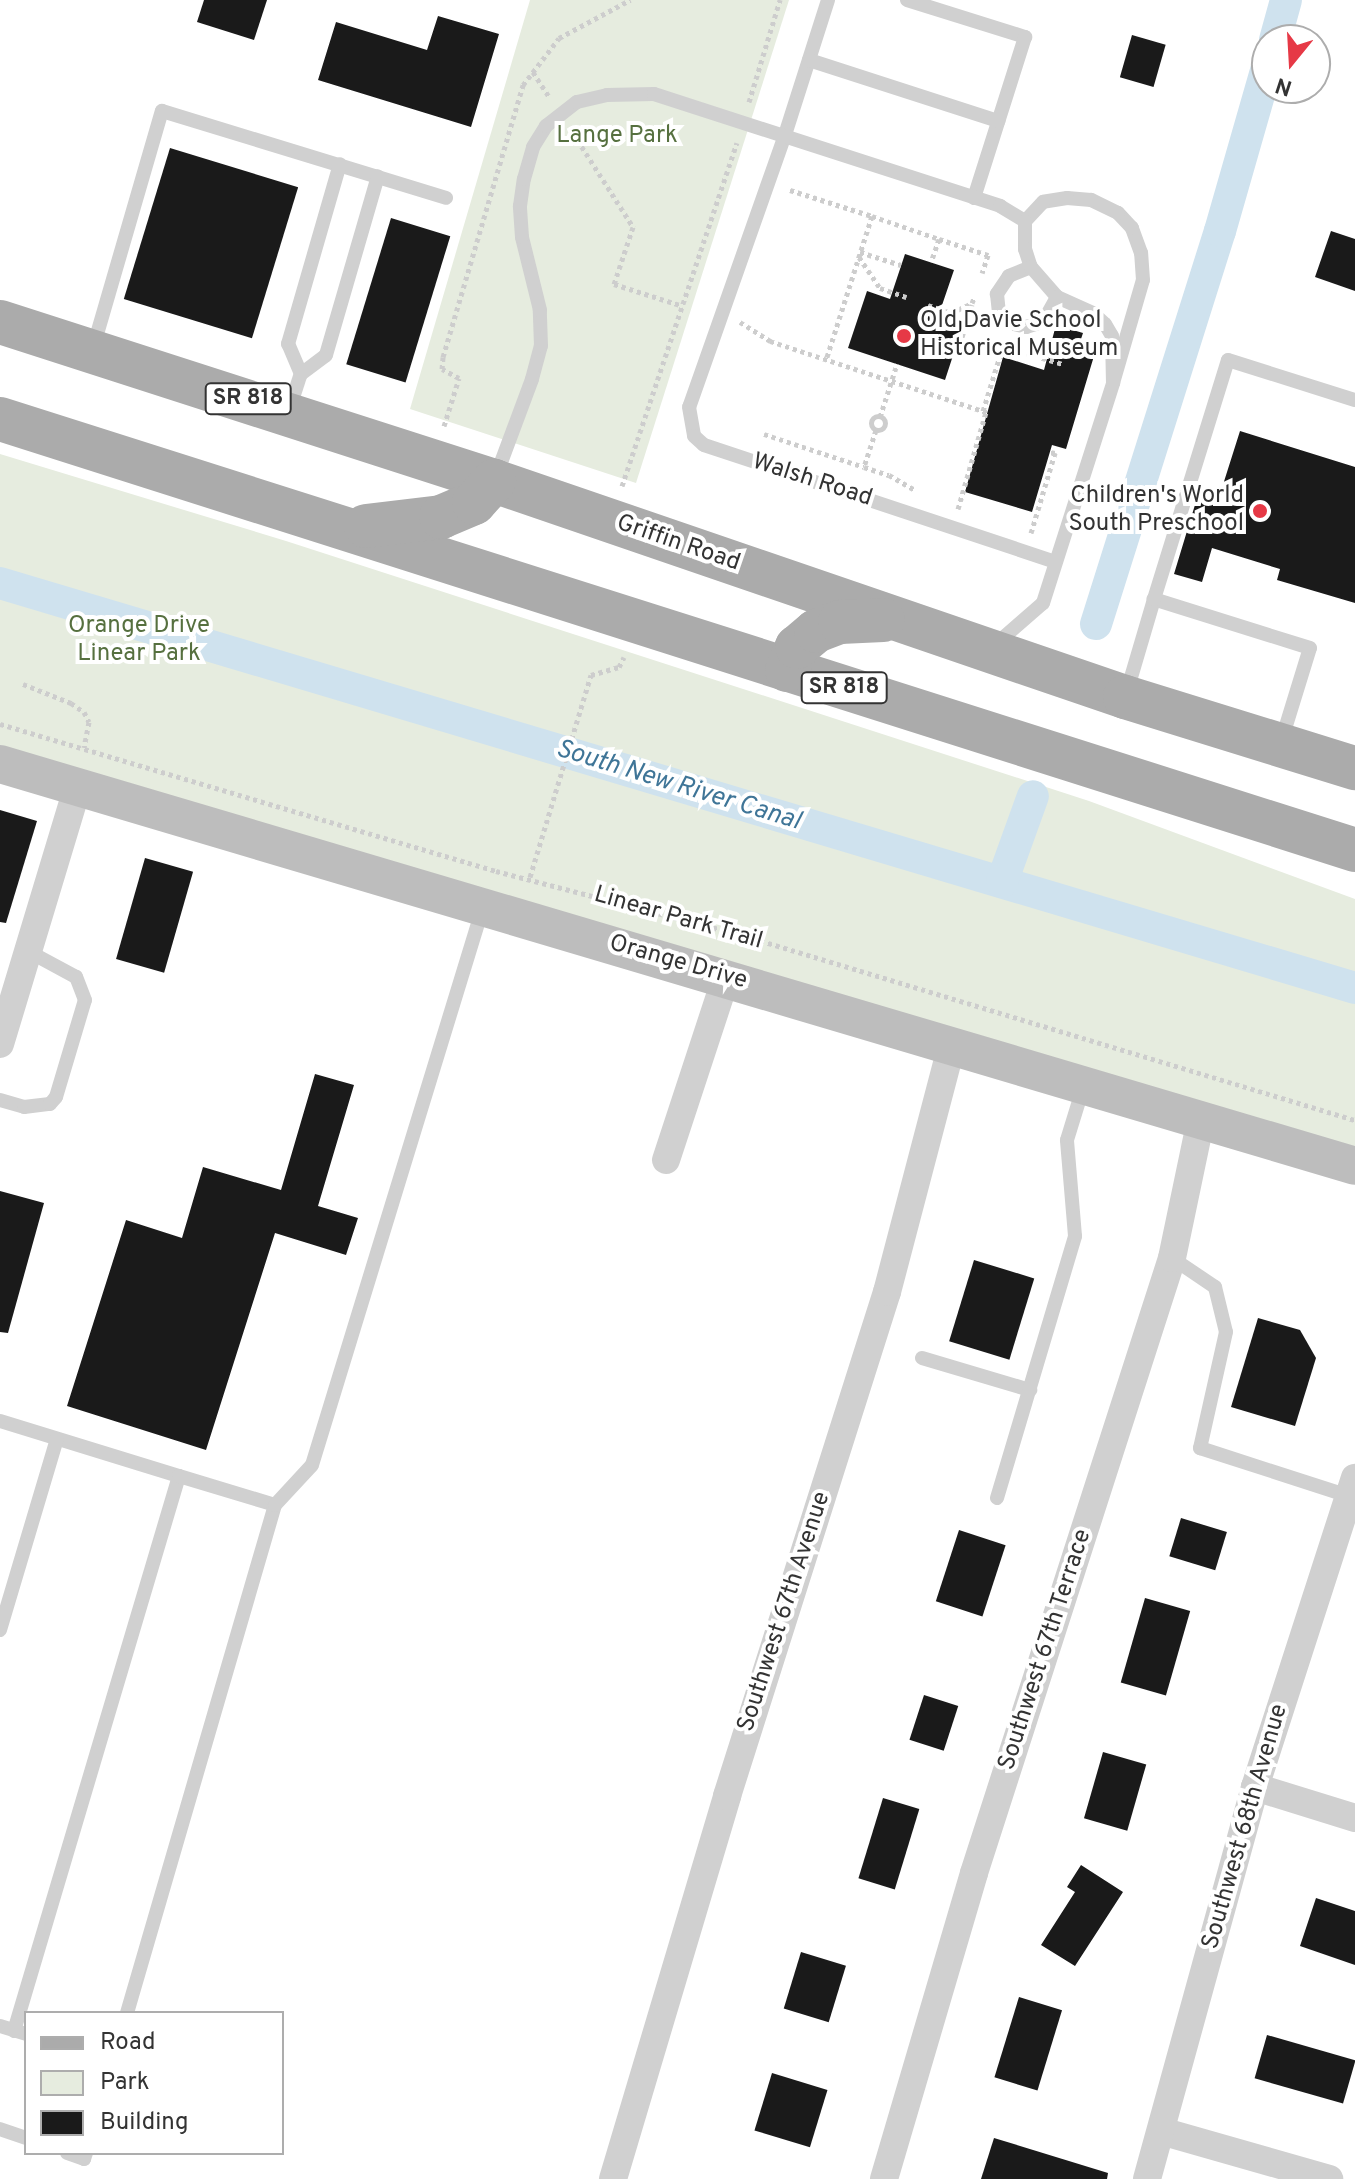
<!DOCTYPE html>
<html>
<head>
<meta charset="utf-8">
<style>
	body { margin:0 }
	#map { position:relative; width:1355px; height:2179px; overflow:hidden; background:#fff; font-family:Overpass,sans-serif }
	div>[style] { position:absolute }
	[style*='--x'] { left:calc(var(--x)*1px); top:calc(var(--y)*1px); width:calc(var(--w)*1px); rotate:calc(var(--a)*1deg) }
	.green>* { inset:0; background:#e6ecdf }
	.canal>* { height:32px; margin:-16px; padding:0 16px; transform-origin:16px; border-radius:16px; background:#cfe2ee }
	.building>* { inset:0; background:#1a1a1a; transform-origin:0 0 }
	.path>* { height:5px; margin-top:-2.5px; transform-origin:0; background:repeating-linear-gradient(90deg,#cdcdcd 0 4px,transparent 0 8px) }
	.path>.ring { margin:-2.5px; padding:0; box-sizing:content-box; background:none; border:5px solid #cdcdcd; border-radius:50% }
	.lane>* { height:14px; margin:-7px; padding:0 7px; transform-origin:7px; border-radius:7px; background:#d0d0d0 }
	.street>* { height:28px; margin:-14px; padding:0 14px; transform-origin:14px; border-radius:14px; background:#d0d0d0 }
	.secondary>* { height:38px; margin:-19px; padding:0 19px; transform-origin:19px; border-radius:19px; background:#bdbdbd }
	.primary>* { height:44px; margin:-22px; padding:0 22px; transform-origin:22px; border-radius:22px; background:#ababab }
	.dots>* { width:22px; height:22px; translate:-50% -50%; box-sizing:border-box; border:4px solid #fff; border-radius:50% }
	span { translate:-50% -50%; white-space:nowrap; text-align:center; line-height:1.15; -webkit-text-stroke:8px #fff; paint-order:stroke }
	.shield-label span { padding:2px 6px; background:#fff; border:2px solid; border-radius:6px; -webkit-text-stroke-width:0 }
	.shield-label { font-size:22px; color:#333; font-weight:700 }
	.park-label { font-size:24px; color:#56703f }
	.poi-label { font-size:24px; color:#333 }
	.left { translate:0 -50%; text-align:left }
	.right { translate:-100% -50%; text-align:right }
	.street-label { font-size:24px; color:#333 }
	.water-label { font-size:26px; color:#3f7597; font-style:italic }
	.legend { position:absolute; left:24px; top:2011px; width:260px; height:144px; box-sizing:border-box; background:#fff; border:2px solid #adadad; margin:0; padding:10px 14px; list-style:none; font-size:24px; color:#333 }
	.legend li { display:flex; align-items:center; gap:16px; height:40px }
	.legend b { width:40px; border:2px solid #adadad }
	.north { position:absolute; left:1251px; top:24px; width:80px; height:80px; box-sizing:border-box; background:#fff; border:2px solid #adadad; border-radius:50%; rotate:198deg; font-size:22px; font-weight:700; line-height:32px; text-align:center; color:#333 }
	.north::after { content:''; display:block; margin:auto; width:28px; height:36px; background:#e63946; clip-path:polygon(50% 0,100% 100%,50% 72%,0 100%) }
</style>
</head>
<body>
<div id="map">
	<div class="green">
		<i style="clip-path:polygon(530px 0,789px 0,636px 483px,410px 409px)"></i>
		<i style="clip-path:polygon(0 454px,286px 541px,1089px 801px,1355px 899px,1355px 1149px,0 745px)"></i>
	</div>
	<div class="canal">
		<i style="--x:1275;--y:40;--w:41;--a:-74.6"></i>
		<i style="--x:0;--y:583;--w:1414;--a:16.64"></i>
		<i style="--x:1096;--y:624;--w:412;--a:-72.5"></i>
		<i style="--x:1220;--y:231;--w:171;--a:-74"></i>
		<i style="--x:1002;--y:882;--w:91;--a:-70.2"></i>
	</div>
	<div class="building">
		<i style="clip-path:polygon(204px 0,267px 0,254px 40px,197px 22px)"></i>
		<i style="clip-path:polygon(438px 16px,499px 34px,471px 127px,318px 80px,336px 22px,427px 50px)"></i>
		<i style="left:1132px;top:35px;width:35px;height:44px;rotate:16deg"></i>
		<i style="left:170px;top:148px;width:134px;height:158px;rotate:17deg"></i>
		<i style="left:391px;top:218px;width:62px;height:153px;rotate:17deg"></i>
		<i style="clip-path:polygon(1331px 231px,1355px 239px,1355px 291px,1315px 277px)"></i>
		<i style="clip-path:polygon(905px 254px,954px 270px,939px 314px,964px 322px,945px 380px,848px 348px,867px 291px,890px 299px)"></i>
		<i style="clip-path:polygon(1056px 325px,1083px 333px,1077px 351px,1094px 356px,1066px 449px,1052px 445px,1032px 512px,965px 492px,1003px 357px,1044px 370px)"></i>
		<i style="clip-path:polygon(1240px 431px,1355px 467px,1355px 603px,1277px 580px,1280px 569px,1212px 548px,1202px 582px,1174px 574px,1201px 485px,1221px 491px)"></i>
		<i style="clip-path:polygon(0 810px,37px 821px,6px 923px,0 922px)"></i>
		<i style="left:145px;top:858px;width:50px;height:105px;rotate:16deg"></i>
		<i style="clip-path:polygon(315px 1074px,354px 1085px,318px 1206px,358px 1218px,346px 1255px,275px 1233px,206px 1450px,67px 1406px,126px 1220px,182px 1238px,203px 1167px,281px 1190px)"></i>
		<i style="clip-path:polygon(0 1191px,44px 1203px,8px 1333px,0 1332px)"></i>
		<i style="left:974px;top:1260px;width:63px;height:85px;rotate:17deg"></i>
		<i style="clip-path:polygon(1258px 1318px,1300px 1330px,1316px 1358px,1295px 1426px,1231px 1407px)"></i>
		<i style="left:1181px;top:1518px;width:48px;height:40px;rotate:17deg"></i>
		<i style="left:959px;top:1530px;width:49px;height:75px;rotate:18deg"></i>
		<i style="left:1145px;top:1598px;width:47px;height:88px;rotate:16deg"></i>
		<i style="left:924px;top:1695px;width:36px;height:47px;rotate:18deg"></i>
		<i style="left:1103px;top:1752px;width:45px;height:69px;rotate:16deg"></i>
		<i style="left:883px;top:1798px;width:38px;height:84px;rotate:17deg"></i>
		<i style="clip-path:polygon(1081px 1865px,1123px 1892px,1075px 1966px,1041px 1945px,1075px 1892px,1067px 1887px)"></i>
		<i style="clip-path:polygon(1316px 1898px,1355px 1911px,1355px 1965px,1300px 1946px)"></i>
		<i style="left:801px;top:1952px;width:47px;height:59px;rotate:17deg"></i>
		<i style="left:1019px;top:1997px;width:45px;height:84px;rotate:17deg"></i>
		<i style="left:1267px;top:2035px;width:92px;height:45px;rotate:16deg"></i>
		<i style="left:772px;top:2073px;width:58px;height:60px;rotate:17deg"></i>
		<i style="clip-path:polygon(994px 2138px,1108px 2173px,1107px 2179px,981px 2179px)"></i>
	</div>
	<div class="path">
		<i style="--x:533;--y:72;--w:31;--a:57"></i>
		<i style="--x:749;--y:102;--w:107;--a:-73.1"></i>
		<i style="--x:573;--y:133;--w:112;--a:57.4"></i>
		<i style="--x:633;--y:227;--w:60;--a:108.4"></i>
		<i style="--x:614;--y:284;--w:72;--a:17.7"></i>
		<i style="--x:790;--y:190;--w:86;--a:17.6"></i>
		<i style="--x:872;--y:216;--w:151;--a:107.7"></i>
		<i style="--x:872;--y:216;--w:71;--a:18.9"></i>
		<i style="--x:939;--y:239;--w:24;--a:109"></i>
		<i style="--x:939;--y:239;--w:52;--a:18.1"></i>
		<i style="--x:988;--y:255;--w:19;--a:108"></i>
		<i style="--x:860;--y:252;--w:43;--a:17.6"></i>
		<i style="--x:859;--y:257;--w:37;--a:56"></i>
		<i style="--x:880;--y:288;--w:28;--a:19"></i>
		<i style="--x:928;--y:305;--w:24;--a:19"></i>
		<i style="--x:951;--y:313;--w:23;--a:-25"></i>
		<i style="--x:972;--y:303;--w:5;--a:-68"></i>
		<i style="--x:740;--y:322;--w:36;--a:32"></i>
		<i style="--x:770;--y:341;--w:231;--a:18.2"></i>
		<i style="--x:962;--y:337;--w:34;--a:-73"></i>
		<i style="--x:1019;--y:351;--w:46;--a:16.5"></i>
		<i style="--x:983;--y:411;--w:68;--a:-72.9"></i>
		<i style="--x:1003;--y:346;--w:5;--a:-127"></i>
		<i class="ring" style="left:871px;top:416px;width:9px;height:9px"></i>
		<i style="--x:880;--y:417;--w:56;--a:-72.2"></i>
		<i style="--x:444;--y:426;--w:50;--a:-72.6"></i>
		<i style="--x:459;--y:378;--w:19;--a:-152"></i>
		<i style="--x:442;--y:369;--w:12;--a:-85"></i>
		<i style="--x:443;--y:357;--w:284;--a:-73.6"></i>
		<i style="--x:523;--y:85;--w:59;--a:-52.5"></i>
		<i style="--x:559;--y:38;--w:81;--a:-28.2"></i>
		<i style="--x:876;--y:430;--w:39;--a:108"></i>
		<i style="--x:864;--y:467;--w:26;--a:18"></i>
		<i style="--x:889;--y:475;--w:30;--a:30"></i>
		<i style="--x:764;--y:434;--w:105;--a:18.3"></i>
		<i style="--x:622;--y:486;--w:362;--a:-71.5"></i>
		<i style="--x:958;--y:509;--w:101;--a:-73.9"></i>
		<i style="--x:1031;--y:533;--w:84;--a:-73.3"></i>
		<i style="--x:1055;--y:453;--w:5;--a:-169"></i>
		<i style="--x:23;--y:684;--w:52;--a:21.6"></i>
		<i style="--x:71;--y:703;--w:16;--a:35"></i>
		<i style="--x:84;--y:712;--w:11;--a:63"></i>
		<i style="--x:89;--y:722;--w:26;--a:101"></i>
		<i style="--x:0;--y:724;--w:517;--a:16.51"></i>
		<i style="--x:496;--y:871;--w:257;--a:14.6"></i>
		<i style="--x:745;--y:936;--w:637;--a:16.79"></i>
		<i style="--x:530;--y:877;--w:211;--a:-73.2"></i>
		<i style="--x:591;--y:675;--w:29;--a:-16"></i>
		<i style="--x:619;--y:667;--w:11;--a:-63"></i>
	</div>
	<div class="lane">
		<i style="--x:828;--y:0;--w:142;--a:107.7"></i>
		<i style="--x:785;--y:135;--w:288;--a:109.4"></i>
		<i style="--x:689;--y:407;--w:29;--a:80"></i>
		<i style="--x:694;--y:436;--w:13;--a:42"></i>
		<i style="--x:704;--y:445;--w:370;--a:18.4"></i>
		<i style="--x:907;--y:0;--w:124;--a:17.4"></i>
		<i style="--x:1025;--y:37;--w:169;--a:107.6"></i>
		<i style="--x:809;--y:60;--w:199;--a:17.9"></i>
		<i style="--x:1031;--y:267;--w:24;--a:158"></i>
		<i style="--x:1009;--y:276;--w:22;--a:124"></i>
		<i style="--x:997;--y:294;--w:20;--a:84"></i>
		<i style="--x:999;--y:314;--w:11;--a:49"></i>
		<i style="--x:1006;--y:322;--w:21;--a:14"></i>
		<i style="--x:1026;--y:327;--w:10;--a:-17"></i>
		<i style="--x:1036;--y:324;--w:12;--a:-35"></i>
		<i style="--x:1046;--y:317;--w:23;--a:-61"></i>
		<i style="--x:93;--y:348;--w:247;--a:-73.8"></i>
		<i style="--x:162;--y:111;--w:297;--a:17"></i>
		<i style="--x:301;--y:374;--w:33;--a:-113"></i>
		<i style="--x:288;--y:344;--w:187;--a:-73.9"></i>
		<i style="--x:289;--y:410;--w:38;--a:-72"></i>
		<i style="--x:301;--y:374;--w:31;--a:-37"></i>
		<i style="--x:326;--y:355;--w:186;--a:-73.8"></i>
		<i style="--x:496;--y:476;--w:103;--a:-69.6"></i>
		<i style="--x:532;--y:379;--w:34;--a:-75"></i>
		<i style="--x:541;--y:346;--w:36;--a:-92"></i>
		<i style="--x:540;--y:310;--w:75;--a:-103.9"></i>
		<i style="--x:522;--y:237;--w:31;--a:-94"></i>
		<i style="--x:520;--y:206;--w:27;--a:-82"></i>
		<i style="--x:524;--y:179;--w:33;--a:-74"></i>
		<i style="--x:533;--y:147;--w:25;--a:-58"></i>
		<i style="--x:546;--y:126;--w:39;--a:-38"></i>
		<i style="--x:577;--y:102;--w:31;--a:-13"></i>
		<i style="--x:607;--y:95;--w:47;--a:-1.2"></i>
		<i style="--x:654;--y:94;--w:364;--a:17.9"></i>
		<i style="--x:1000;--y:206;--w:29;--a:31"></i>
		<i style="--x:996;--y:644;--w:62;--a:-41.1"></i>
		<i style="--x:1043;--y:603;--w:231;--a:-72.3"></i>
		<i style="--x:1113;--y:383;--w:107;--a:-73.8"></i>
		<i style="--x:1143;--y:280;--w:27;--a:-94"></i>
		<i style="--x:1141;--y:253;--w:27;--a:-110"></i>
		<i style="--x:1132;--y:228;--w:21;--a:-133"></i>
		<i style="--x:1118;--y:213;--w:30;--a:-154"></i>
		<i style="--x:1091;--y:200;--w:24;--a:-175"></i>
		<i style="--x:1067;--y:198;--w:24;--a:171"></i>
		<i style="--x:1043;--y:202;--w:26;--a:133"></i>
		<i style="--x:1025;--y:221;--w:28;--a:90"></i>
		<i style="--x:1025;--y:249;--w:19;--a:72"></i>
		<i style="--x:1031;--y:267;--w:40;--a:49"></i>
		<i style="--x:1057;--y:297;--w:39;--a:24"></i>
		<i style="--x:1093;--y:313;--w:16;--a:43"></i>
		<i style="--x:1105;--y:324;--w:14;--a:60"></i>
		<i style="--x:1112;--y:336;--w:47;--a:88.8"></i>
		<i style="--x:1127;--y:691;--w:96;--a:-73.6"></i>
		<i style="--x:1281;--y:742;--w:98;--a:-72.9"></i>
		<i style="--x:1310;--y:648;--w:164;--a:-162.6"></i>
		<i style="--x:1154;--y:599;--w:250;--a:-72.8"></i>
		<i style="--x:1228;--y:360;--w:133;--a:17.5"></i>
		<i style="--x:0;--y:1100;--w:25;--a:16"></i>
		<i style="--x:24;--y:1107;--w:26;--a:-7"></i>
		<i style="--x:50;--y:1104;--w:9;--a:-49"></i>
		<i style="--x:56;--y:1097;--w:101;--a:-73.4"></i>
		<i style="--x:85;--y:1000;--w:25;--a:-111"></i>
		<i style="--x:76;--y:977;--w:55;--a:-151.6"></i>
		<i style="--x:1172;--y:1258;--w:52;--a:34"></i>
		<i style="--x:1215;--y:1287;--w:46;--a:76.3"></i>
		<i style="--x:1226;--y:1332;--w:119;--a:102.6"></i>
		<i style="--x:1200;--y:1448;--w:157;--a:17.9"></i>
		<i style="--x:922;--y:1358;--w:113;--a:16.5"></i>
		<i style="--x:0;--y:1421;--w:187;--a:17.1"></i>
		<i style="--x:179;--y:1476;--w:579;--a:106.56"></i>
		<i style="--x:179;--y:1476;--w:100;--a:16.8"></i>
		<i style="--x:997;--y:1498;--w:273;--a:-73.4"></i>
		<i style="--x:1075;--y:1236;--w:96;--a:-94.8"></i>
		<i style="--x:1067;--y:1140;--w:54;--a:-72.9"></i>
		<i style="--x:0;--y:1630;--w:199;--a:-73.4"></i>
		<i style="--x:127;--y:2013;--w:529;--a:-73.76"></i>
		<i style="--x:275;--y:1505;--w:54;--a:-47.2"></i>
		<i style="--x:312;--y:1465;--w:584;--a:-72.96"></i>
		<i style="--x:0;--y:2026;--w:27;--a:17"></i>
		<i style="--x:0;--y:2129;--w:28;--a:19"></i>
		<i style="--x:67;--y:2153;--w:18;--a:19"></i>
		<i style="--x:84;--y:2159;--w:6;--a:-72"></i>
	</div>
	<div class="street">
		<i style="--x:0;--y:1044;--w:270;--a:-73.2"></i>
		<i style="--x:666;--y:1160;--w:193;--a:-71.8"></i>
		<i style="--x:1255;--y:1787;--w:105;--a:17.2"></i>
		<i style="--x:1161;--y:2131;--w:175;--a:15.9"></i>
		<i style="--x:613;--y:2179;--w:400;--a:-73.4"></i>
		<i style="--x:727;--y:1796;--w:529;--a:-72.39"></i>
		<i style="--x:887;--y:1292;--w:256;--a:-75.3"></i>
		<i style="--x:884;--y:2179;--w:319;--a:-73.6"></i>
		<i style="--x:974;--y:1873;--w:646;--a:-72.15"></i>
		<i style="--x:1172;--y:1258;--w:142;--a:-78.2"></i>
		<i style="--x:1147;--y:2179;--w:407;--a:-74.6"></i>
		<i style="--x:1255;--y:1787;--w:325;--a:-72.1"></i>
	</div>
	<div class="secondary">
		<i style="--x:0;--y:764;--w:1413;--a:16.52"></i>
	</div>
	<div class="primary">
		<i style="--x:0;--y:322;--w:519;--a:17.84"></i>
		<i style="--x:494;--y:481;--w:667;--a:18.9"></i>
		<i style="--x:1125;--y:697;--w:241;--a:17.2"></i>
		<i style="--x:0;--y:419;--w:1422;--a:17.64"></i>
		<i style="--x:366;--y:526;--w:76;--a:-6.8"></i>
		<i style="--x:441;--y:517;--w:36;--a:-23"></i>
		<i style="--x:474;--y:503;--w:30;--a:-48"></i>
		<i style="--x:787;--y:670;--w:25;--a:-67"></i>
		<i style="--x:797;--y:647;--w:25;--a:-40"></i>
		<i style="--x:816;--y:631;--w:26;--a:-21"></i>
		<i style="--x:840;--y:622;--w:43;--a:-2.7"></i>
	</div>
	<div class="dots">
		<i style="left:904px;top:336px;background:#e63946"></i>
		<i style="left:1260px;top:511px;background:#e63946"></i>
	</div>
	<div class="shield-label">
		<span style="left:248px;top:399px">SR 818</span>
		<span style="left:844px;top:688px">SR 818</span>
	</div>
	<div class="park-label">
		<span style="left:617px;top:137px">Lange Park</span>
		<span style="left:139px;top:641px">Orange Drive<br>Linear Park</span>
	</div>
	<div class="poi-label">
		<span class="left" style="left:920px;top:336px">Old Davie School<br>Historical Museum</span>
		<span class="right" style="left:1244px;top:511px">Children's World<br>South Preschool</span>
	</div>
	<div class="street-label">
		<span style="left:812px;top:481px;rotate:18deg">Walsh Road</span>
		<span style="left:678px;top:544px;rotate:19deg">Griffin Road</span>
		<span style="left:678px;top:919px;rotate:16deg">Linear Park Trail</span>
		<span style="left:678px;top:963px;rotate:16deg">Orange Drive</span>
		<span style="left:785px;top:1612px;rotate:-72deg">Southwest 67th Avenue</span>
		<span style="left:1046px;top:1650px;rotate:-72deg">Southwest 67th Terrace</span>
		<span style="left:1246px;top:1827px;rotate:-74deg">Southwest 68th Avenue</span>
	</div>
	<div class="water-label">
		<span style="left:678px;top:786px;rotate:17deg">South New River Canal</span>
	</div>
	<ul class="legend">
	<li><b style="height:10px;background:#ababab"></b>Road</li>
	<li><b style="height:22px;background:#e6ecdf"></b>Park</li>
	<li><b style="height:22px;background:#1a1a1a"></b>Building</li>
	</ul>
	<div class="north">N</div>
</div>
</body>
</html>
